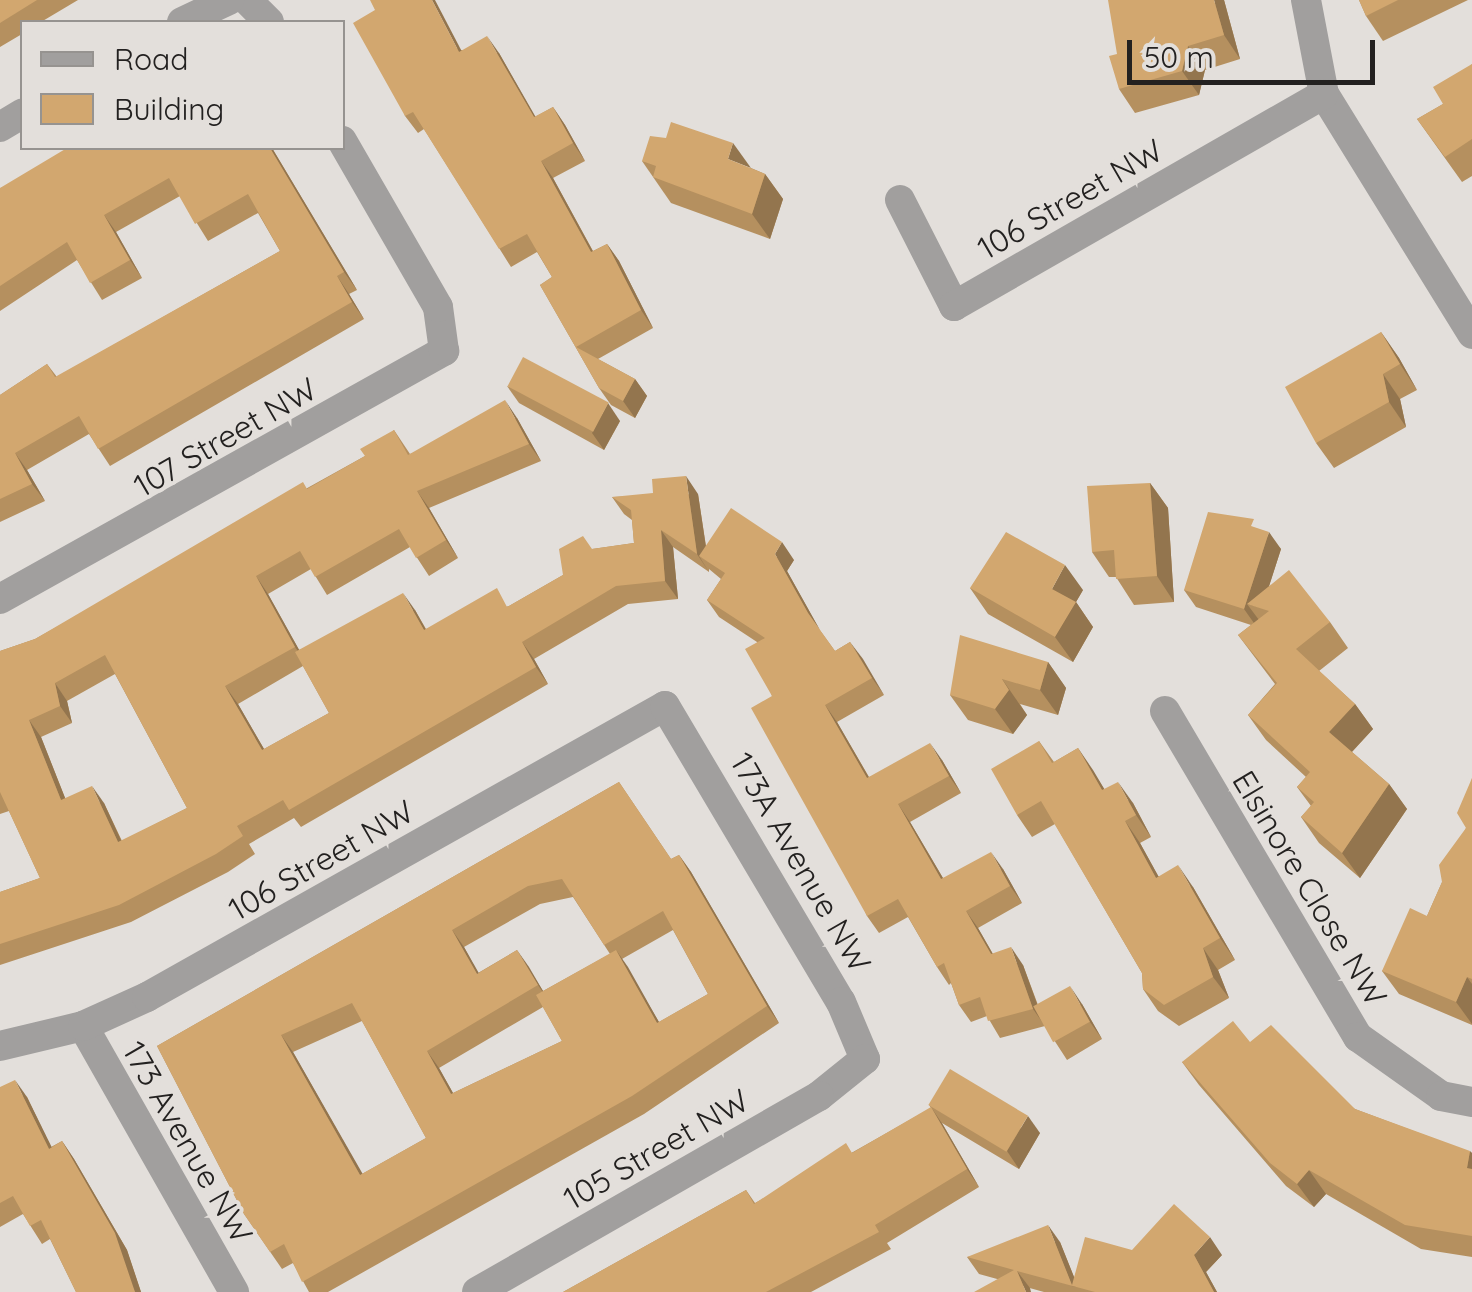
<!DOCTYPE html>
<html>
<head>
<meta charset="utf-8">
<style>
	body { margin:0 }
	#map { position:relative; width:1472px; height:1292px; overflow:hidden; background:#e3dfdb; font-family:Quicksand,sans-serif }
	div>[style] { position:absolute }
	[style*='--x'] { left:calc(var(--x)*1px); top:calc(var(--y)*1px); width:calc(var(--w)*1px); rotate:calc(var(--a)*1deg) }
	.minor>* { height:30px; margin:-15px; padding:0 15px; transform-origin:15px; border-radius:15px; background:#a19f9e }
	.wall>* { inset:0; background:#b5905f }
	.shaded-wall>* { inset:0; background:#93754e }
	.building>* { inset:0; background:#d2a76f; transform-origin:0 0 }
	span { translate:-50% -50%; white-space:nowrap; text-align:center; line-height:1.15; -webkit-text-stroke:8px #e3dfdb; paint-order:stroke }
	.street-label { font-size:32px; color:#232120 }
	.legend { position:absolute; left:20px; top:20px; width:325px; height:130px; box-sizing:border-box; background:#e3dfdb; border:2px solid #969390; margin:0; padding:12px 18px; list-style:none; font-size:30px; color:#232120 }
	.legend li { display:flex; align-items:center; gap:20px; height:50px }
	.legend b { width:50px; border:2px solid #969390 }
	.scale { position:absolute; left:1127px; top:40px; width:248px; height:45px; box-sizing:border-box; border:5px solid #232120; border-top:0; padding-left:12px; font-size:30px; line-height:35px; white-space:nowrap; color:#232120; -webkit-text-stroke:8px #e3dfdb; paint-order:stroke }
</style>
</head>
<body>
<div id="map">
	<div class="minor">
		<i style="--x:247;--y:0;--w:31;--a:45"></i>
		<i style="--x:1306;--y:0;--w:96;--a:79.2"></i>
		<i style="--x:1324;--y:94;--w:282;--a:58.3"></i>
		<i style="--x:182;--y:22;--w:52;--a:-25.1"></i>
		<i style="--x:0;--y:127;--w:26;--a:-31"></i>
		<i style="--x:900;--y:200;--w:119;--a:63"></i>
		<i style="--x:954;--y:306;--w:426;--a:-29.8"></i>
		<i style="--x:0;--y:599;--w:509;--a:-29.19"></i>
		<i style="--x:444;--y:351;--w:44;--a:-97.8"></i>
		<i style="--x:438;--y:307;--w:192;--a:-120"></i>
		<i style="--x:1165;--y:711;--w:379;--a:59.4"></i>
		<i style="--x:1358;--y:1037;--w:102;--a:35.4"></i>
		<i style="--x:1441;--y:1096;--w:32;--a:11"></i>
		<i style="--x:83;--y:1026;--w:306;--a:60.4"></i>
		<i style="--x:0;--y:1046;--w:85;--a:-13.5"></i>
		<i style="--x:83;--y:1026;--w:70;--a:-24.4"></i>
		<i style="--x:147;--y:997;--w:594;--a:-29.33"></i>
		<i style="--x:665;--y:706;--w:344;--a:59.3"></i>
		<i style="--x:841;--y:1002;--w:62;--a:67.2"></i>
		<i style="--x:865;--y:1059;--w:59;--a:141.2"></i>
		<i style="--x:819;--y:1096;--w:394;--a:150.2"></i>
	</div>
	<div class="wall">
		<i style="clip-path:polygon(0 0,78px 0,41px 22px,22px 22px,22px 34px,0 47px)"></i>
		<i style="clip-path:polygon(1224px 0,1240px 59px,1205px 70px,1199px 95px,1135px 113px,1119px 89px,1117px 54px)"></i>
		<i style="clip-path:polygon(1359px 0,1468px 0,1383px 41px,1366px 16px)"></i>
		<i style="clip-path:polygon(375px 10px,461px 50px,499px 53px,535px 117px,553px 107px,565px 125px,585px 161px,553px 178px,593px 251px,607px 244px,619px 261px,653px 328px,598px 359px,635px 379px,647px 396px,635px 418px,611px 405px,599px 388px,540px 285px,552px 277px,537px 252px,511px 267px,424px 129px,418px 133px,405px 116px)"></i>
		<i style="clip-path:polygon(1472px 64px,1472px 176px,1462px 182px,1417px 119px,1443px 104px)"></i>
		<i style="clip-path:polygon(272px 148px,357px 290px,349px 294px,364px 319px,110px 466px,89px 434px,27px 470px,45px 501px,0 522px,0 395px,47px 364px,57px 377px,280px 251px,258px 213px,208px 241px,180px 196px,116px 232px,142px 278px,102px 300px,77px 260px,0 311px,0 188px)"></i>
		<i style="clip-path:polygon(642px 161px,751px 168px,765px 174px,783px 199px,770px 239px,671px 203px)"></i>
		<i style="clip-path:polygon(1381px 332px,1399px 358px,1417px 390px,1400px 399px,1406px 427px,1334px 468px,1316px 443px)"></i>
		<i style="clip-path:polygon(507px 386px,620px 421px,604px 450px,519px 403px)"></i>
		<i style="clip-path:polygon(evenodd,517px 418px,541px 461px,429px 508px,458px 558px,429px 576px,410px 547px,327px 595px,311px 569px,268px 594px,299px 650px,415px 610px,426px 629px,509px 606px,563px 575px,592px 549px,634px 543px,632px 520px,624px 514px,612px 497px,698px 494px,706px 546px,794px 560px,787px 571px,819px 629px,835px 651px,850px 642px,884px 695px,837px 722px,869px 777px,942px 760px,961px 793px,910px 822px,943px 878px,1003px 869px,1022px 903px,978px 928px,993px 954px,1023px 965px,1038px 1005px,1082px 1004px,1102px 1039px,1067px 1060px,1045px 1026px,1000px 1038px,987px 1016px,971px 1022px,959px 1005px,951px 983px,949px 985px,937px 967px,908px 917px,879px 933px,867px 916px,772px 696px,757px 642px,719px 617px,707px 600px,721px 579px,709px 569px,709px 572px,673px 547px,678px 599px,628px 604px,534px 659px,548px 684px,301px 827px,294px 818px,249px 844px,255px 854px,228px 872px,131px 922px,0 965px,0 892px,40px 878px,9px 811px,0 814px,0 651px,35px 639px,365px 456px,394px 430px,410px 454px,517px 418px,303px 666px,329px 713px,264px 749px,238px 704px,303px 666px,517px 418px,115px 674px,187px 808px,122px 841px,104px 803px,65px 798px,41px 737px,72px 723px,67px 701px,115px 674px)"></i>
		<i style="clip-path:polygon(1150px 483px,1168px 508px,1174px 602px,1134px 605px,1116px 577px,1109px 577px,1092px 552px)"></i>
		<i style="clip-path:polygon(1261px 530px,1281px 549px,1269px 586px,1330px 622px,1348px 648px,1319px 671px,1355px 704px,1373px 729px,1352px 752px,1389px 784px,1407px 809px,1360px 878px,1319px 843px,1301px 817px,1311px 806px,1297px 787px,1306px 777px,1266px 740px,1248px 715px,1275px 684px,1238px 635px,1251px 625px,1196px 607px,1184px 590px)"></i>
		<i style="clip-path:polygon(970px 588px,1083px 590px,1076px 602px,1093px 627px,1073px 662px,988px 614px)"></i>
		<i style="clip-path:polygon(1048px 662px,1066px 688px,1058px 715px,1020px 704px,1027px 715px,1013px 734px,968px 720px,950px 695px)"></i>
		<i style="clip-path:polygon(1039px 741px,1054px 762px,1078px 748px,1104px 789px,1133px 803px,1151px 837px,1140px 843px,1158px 876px,1193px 887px,1235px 960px,1218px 970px,1229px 998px,1179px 1026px,1158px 1011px,1143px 989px,1142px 973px,1055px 824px,1032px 837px,1017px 815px)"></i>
		<i style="clip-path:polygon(1472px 778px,1472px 1025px,1399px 994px,1382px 971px,1427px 916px,1466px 828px)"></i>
		<i style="clip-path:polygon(evenodd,619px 782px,671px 859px,679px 855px,691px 872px,779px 1023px,644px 1114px,328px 1292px,309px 1292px,293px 1263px,282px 1269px,244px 1214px,157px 1046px,619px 782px,573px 897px,610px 954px,543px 991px,517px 950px,478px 973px,464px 947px,540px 904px,573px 897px,619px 782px,673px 930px,708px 994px,659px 1022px,622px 959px,673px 930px,619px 782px,543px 1007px,562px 1041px,453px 1093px,439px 1068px,543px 1007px,619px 782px,362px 1021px,426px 1138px,362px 1174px,293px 1052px,362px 1021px)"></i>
		<i style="clip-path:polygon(1250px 1042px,1355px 1109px,1472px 1153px,1472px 1257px,1421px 1249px,1326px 1194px,1314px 1207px,1286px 1186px,1199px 1085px,1182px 1062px)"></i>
		<i style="clip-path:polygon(0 1087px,27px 1097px,51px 1147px,62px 1141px,74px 1159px,127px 1250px,141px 1292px,76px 1292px,50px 1239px,42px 1244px,23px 1214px,0 1227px)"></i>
		<i style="clip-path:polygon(929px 1105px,1040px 1133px,1019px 1169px,942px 1123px,979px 1187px,887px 1243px,891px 1249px,811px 1292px,563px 1292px,746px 1190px,755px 1203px,853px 1152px,931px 1108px)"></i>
		<i style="clip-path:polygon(1060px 1242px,1074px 1277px,1132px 1250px,1222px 1255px,1206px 1272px,1217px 1292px,1044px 1292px,979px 1274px,967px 1257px)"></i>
	</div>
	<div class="shaded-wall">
		<i style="clip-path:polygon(432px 0,435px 0,471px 69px,459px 52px)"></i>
		<i style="clip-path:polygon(1214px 0,1224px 0,1240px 59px,1224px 35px)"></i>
		<i style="clip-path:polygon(487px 36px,499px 53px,546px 135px,534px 117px)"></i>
		<i style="clip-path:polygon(1188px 46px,1205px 70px,1199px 95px,1182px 71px)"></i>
		<i style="clip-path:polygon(553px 107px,565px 125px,585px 161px,573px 143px)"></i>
		<i style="clip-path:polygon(733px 143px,751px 168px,728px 159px)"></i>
		<i style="clip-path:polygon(270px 148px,272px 148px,357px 290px,344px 272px)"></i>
		<i style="clip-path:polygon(541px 161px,553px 178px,603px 270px,591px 252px)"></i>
		<i style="clip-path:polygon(765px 174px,783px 199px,770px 239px,752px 214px)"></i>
		<i style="clip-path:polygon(104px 215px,116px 232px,142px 278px,130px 260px)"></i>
		<i style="clip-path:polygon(607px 244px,619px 261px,653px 328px,641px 310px)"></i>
		<i style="clip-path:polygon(337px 276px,349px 294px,364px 319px,352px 302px)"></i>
		<i style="clip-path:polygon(1381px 332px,1399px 358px,1417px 390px,1400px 364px)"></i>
		<i style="clip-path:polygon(1383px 374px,1400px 399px,1406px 427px,1389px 402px)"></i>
		<i style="clip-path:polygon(635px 379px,647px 396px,635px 418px,623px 401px)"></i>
		<i style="clip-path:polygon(505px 400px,517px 418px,541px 461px,529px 444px)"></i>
		<i style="clip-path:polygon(608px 403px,620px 421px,604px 450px,592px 433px)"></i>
		<i style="clip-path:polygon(15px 453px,27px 470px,45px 501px,32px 484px)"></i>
		<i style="clip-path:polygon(686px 476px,698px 494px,708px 561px,699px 556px,709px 572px,697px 554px)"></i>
		<i style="clip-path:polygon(1150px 483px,1168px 508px,1174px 602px,1157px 576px)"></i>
		<i style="clip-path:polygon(417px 491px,429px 508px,458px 558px,446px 540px)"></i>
		<i style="clip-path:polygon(661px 530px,673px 547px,678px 599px,665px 581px)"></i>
		<i style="clip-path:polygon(1269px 532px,1281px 549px,1262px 608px,1247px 604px,1259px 620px,1256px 626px,1244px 609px)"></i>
		<i style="clip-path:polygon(782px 542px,794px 560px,787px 571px,820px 630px,808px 613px,775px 554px)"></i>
		<i style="clip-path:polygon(1065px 565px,1083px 590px,1076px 602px,1093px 627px,1073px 662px,1055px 637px,1052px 589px)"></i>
		<i style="clip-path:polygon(256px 576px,268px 594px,307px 664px,295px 647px)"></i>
		<i style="clip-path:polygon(403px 593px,415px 610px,436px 648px,424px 630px)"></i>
		<i style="clip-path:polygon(522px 642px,534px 659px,548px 684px,536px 667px)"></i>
		<i style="clip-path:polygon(850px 642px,863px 659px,884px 695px,872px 678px)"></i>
		<i style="clip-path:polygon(1048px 662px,1066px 688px,1058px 715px,1040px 690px)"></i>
		<i style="clip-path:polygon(1002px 679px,1027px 715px,1013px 734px,995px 709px)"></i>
		<i style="clip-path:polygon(55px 683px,67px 701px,72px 723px,60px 706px)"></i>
		<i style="clip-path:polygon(225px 686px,238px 704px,275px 768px,262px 750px)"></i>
		<i style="clip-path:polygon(1355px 704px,1373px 729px,1347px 757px,1329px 732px)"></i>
		<i style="clip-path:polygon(825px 705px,837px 722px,879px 795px,867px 778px)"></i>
		<i style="clip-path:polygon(29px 720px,41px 737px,73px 818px,61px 800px)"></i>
		<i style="clip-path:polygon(930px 743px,942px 760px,961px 793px,949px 776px)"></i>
		<i style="clip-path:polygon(1078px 748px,1093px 770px,1118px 812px,1102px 790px)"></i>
		<i style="clip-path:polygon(1118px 782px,1133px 803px,1151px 837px,1136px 815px)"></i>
		<i style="clip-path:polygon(1389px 784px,1407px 809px,1360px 878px,1342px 853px)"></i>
		<i style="clip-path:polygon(92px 786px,104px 803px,130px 860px,118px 842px)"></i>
		<i style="clip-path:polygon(898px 804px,910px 822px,954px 897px,941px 879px)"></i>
		<i style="clip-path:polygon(1125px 821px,1140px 843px,1171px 899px,1156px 878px)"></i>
		<i style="clip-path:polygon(991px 852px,1003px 869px,1022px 903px,1010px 886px)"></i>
		<i style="clip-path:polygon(679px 855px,691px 872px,779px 1023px,767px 1006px)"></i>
		<i style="clip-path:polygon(1178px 865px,1193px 887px,1235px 960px,1220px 938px)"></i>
		<i style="clip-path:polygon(966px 911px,978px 928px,1003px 972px,991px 954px)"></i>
		<i style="clip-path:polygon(452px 930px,464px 947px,489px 991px,477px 974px)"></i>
		<i style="clip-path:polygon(1011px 947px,1023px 965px,1045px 1026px,1033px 1009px)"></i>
		<i style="clip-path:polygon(1203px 948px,1218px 970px,1229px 998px,1213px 977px)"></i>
		<i style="clip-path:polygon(517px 950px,529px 967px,550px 1003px,538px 985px)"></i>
		<i style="clip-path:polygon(616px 950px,628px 967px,669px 1040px,657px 1023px)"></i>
		<i style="clip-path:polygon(1467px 977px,1472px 984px,1472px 1024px,1456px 1002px)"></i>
		<i style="clip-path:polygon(1070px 986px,1082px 1004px,1102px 1039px,1090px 1022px)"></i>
		<i style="clip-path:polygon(281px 1035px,293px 1052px,373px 1192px,360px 1175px)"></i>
		<i style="clip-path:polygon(427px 1051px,439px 1068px,463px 1111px,451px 1094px)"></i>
		<i style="clip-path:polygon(15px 1080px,27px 1097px,61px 1166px,49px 1149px)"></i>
		<i style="clip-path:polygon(931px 1107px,943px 1125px,979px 1187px,967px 1169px)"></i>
		<i style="clip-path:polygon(1028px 1116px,1040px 1133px,1019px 1169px,1007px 1151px)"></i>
		<i style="clip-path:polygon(62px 1141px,74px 1159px,127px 1250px,141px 1292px,135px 1292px)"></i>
		<i style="clip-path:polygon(1470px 1151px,1472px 1153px,1472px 1176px,1467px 1168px)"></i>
		<i style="clip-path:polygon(1309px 1170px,1326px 1194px,1314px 1207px,1297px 1184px)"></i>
		<i style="clip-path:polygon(1048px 1225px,1060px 1242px,1078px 1287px,1072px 1286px)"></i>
		<i style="clip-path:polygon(1210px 1237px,1222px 1255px,1206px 1272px,1217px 1292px,1214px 1292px,1194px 1255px)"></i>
		<i style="clip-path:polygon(1017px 1271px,1030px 1288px,1031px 1292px,1026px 1292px)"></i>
	</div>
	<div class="building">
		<i style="clip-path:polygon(0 0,37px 0,0 23px)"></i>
		<i style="clip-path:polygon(370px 0,432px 0,459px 52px,487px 36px,534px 117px,553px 107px,573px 143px,541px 161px,591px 252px,607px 244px,641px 310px,576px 347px,635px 379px,623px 401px,599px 388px,540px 285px,552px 277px,527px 234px,499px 249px,413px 112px,405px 116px,353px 23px,375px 10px)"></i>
		<i style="clip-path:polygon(1108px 0,1214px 0,1224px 35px,1188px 46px,1182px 71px,1119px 89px,1109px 56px,1117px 54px)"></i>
		<i style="clip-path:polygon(1359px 0,1398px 0,1366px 16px)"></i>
		<i style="clip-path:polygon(1472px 64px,1472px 139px,1445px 157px,1417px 119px,1443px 104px,1433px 87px)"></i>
		<i style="clip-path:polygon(671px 122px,733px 143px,728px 159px,765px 174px,752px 214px,653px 177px,656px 166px,642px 161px,650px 136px,666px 138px)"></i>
		<i style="clip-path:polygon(67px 148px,270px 148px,344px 272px,337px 276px,352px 302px,98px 449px,79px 416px,15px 453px,32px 484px,0 499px,0 395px,47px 364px,55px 377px,280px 251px,248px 194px,195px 224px,169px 178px,104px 215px,130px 260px,90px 283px,67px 242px,0 286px,0 188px)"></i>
		<i style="clip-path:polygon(1381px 332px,1400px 364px,1383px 374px,1389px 402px,1316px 443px,1285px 387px)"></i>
		<i style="left:523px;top:357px;width:97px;height:33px;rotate:28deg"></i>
		<i style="clip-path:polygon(evenodd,505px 400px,529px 444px,417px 491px,446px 540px,416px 558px,399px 529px,315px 577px,300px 551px,256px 576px,295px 647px,225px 686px,262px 750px,329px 713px,295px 652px,403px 593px,424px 630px,497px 588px,507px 607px,563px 575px,559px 549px,583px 536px,592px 549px,634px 543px,631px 510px,612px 497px,653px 493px,652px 479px,686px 476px,697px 554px,661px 530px,665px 581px,616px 586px,522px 642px,536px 667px,289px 810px,283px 800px,237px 826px,243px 836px,216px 854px,119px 905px,0 944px,0 892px,40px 878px,0 792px,0 651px,35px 639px,303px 482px,307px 489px,365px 456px,360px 449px,394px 430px,408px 455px,505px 400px,105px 655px,187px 808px,118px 842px,92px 786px,61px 800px,29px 720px,60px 706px,55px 683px,105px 655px)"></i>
		<i style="clip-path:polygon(1150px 483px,1157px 576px,1116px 579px,1114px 550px,1092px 552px,1087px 486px)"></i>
		<i style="clip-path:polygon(731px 508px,782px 542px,775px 554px,808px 613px,835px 651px,850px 642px,872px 678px,825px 705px,867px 778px,930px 743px,949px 776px,898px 804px,941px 879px,991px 852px,1010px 886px,966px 911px,991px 954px,1011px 947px,1033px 1009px,988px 1021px,980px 997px,959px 1005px,944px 963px,937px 967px,898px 899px,867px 916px,751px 708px,772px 696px,745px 649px,765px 638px,707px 600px,725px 573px,699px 556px)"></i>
		<i style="clip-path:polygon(1208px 512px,1254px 519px,1251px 526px,1269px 532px,1244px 609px,1184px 590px)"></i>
		<i style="clip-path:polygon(1006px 532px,1065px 565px,1052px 589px,1076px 602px,1055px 637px,970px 588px)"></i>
		<i style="clip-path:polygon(1289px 570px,1330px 622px,1296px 649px,1355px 704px,1329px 732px,1389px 784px,1342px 853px,1301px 817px,1314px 802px,1297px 787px,1310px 772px,1248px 715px,1277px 683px,1238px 635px,1269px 611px,1247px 604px)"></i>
		<i style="clip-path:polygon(960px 635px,1048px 662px,1040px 690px,1002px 679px,1009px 690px,995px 709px,950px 695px)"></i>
		<i style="clip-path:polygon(1039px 741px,1052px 763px,1078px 748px,1102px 790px,1118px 782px,1136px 815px,1125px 821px,1156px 878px,1178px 865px,1220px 938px,1203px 948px,1213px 977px,1164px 1005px,1143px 989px,1142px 973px,1041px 801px,1017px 815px,991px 769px)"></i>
		<i style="clip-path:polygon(1472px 778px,1472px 979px,1467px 977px,1456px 1002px,1382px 971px,1410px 908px,1427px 916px,1442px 882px,1439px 865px,1466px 828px,1457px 813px)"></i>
		<i style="clip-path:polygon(evenodd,619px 782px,671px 859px,679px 855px,767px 1006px,632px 1096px,302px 1282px,284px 1244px,270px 1252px,244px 1214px,157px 1046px,619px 782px,562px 879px,604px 945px,663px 911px,708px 994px,657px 1023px,616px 950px,536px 995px,562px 1041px,451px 1094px,427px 1051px,538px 985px,517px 950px,477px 974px,452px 930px,528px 886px,562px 879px,619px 782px,352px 1003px,426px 1138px,360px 1175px,281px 1035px,352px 1003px)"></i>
		<i style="left:1070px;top:986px;width:41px;height:42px;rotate:61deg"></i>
		<i style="clip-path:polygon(1233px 1021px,1250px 1042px,1271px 1025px,1355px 1109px,1470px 1151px,1467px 1168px,1472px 1169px,1472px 1236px,1405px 1225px,1309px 1170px,1297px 1184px,1270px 1163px,1182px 1062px)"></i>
		<i style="left:950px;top:1069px;width:91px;height:42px;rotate:31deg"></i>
		<i style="clip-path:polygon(15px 1080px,49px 1149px,62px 1141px,115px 1233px,135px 1292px,76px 1292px,41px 1220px,30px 1226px,13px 1196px,0 1203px,0 1087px)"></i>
		<i style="clip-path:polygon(931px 1107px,967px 1169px,875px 1225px,879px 1232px,766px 1292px,563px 1292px,746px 1190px,754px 1204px,846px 1143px,852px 1153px)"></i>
		<i style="clip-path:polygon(1174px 1204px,1210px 1237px,1194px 1255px,1214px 1292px,1095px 1292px,1017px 1271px,1026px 1292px,974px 1292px,1014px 1270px,967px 1257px,1048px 1225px,1072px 1285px,1085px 1237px,1132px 1250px)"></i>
	</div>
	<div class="street-label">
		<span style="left:1070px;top:199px;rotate:-30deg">106 Street NW</span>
		<span style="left:225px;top:437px;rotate:-30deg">107 Street NW</span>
		<span style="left:321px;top:860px;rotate:-30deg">106 Street NW</span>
		<span style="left:801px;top:862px;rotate:60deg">173A Avenue NW</span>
		<span style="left:1310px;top:888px;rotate:59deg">Elsinore Close NW</span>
		<span style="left:188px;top:1142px;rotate:60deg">173 Avenue NW</span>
		<span style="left:656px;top:1149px;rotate:-30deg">105 Street NW</span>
	</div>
	<ul class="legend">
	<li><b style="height:12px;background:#a19f9e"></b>Road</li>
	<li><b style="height:28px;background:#d2a76f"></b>Building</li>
	</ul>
	<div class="scale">50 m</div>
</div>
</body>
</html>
